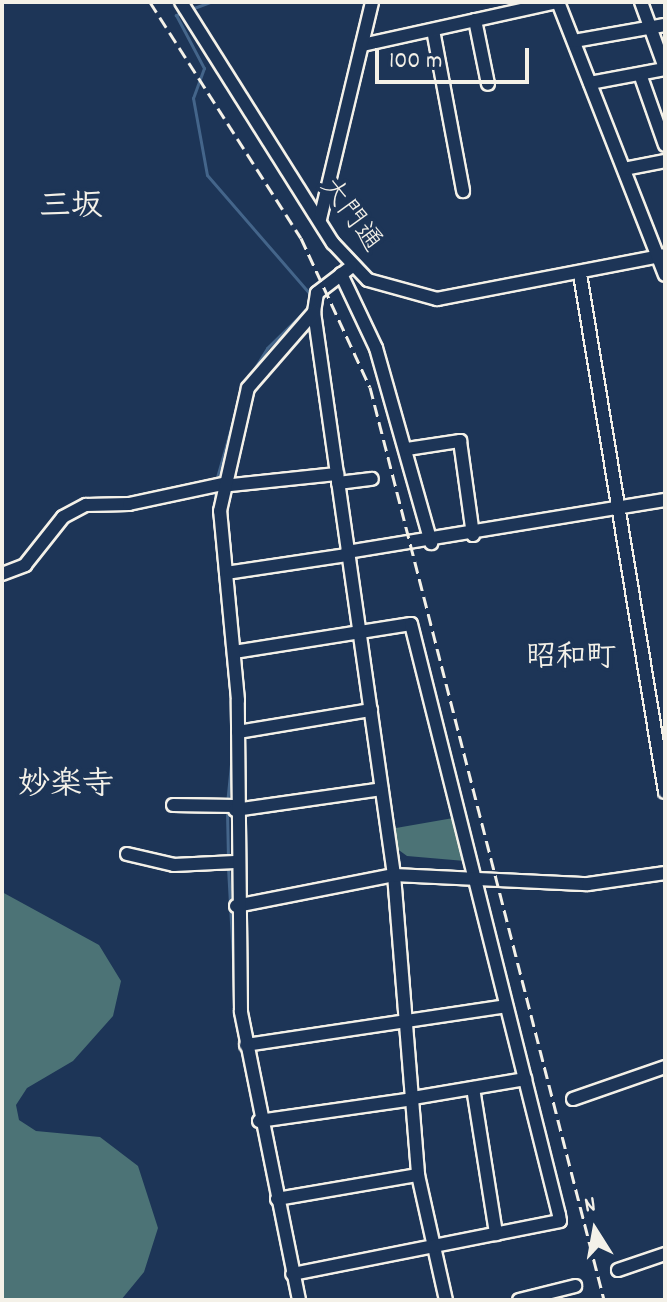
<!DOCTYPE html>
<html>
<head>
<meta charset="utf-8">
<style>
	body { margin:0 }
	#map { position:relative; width:667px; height:1302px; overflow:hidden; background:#1d3557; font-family:Dekko,"Klee One",sans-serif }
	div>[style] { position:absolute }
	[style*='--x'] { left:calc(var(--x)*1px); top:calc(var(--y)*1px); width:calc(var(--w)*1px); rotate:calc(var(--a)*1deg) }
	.green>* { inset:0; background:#4c7376 }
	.stream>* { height:3px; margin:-1.5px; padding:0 1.5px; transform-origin:1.5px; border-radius:1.5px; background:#44658a }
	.roads { filter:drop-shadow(2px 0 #f4f1e8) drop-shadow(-2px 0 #f4f1e8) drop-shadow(0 2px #f4f1e8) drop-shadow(0 -2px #f4f1e8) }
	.minor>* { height:12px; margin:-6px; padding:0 6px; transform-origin:6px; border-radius:6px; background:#1d3557 }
	.rail>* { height:3px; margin-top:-1.5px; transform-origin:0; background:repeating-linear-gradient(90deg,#f4f1e8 0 12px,transparent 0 18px) }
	span { translate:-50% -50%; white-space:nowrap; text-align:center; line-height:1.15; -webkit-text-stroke:8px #1d3557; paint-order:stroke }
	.street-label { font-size:28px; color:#f4f1e8 }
	.neighbourhood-label { font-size:30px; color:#f4f1e8; font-weight:700 }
	.quarter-label { font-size:32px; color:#f4f1e8; font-weight:700 }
	.frame { position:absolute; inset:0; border:4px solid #f4f1e8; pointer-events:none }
	.north { position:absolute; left:555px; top:1190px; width:80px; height:80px; -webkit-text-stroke:6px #1d3557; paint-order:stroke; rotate:349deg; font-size:22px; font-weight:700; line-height:32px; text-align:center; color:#f4f1e8 }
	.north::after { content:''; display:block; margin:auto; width:28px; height:36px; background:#f4f1e8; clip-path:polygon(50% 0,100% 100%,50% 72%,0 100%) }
	.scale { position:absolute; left:375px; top:48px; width:154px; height:36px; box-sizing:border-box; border:4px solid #f4f1e8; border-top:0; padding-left:10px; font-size:24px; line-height:28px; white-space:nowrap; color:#f4f1e8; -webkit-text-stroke:6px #1d3557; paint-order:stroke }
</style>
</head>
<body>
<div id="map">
	<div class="green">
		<i style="clip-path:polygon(459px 817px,465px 861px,407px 856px,396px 848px,396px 828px)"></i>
		<i style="clip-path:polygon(2px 892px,99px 945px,121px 981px,113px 1016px,73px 1061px,27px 1088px,16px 1105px,19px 1120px,36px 1131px,100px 1137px,138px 1166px,158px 1228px,144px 1272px,121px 1300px,2px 1300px)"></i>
	</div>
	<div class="stream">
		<i style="--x:191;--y:9;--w:20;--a:-20"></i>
		<i style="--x:184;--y:12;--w:9;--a:159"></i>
		<i style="--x:176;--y:15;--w:60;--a:62.2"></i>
		<i style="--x:204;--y:68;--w:32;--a:110"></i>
		<i style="--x:193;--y:98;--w:78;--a:79.7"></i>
		<i style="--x:207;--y:175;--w:159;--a:49.1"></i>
		<i style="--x:246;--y:382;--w:40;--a:-58"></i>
		<i style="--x:267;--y:348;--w:60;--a:-44.3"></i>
		<i style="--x:216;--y:481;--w:88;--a:-74.2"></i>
		<i style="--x:215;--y:489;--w:20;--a:90"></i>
		<i style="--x:219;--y:565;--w:76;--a:84.7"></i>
		<i style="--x:227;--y:804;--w:60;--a:-84.3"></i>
		<i style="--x:227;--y:811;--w:49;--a:88.8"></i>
		<i style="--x:228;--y:867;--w:129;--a:86.9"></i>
		<i style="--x:237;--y:1023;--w:192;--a:78.3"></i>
		<i style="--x:283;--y:1250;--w:51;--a:78.7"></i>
	</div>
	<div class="roads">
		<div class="minor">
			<i style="--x:181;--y:2;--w:285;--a:57.8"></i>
			<i style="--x:333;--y:243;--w:51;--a:46.6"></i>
			<i style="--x:368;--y:280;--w:72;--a:15.4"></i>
			<i style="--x:437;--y:299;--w:232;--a:-10.9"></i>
			<i style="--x:558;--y:2;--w:293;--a:68.6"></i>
			<i style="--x:641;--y:2;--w:70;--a:70"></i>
			<i style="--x:475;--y:20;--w:65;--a:78.5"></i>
			<i style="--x:433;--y:30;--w:164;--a:79.4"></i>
			<i style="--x:574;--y:41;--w:92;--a:-10"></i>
			<i style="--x:362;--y:45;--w:200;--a:-12.4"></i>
			<i style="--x:640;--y:74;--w:75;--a:70.6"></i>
			<i style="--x:590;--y:83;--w:76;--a:-10.6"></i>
			<i style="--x:624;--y:169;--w:42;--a:-11"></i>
			<i style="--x:320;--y:219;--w:223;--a:-76.5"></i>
			<i style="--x:351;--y:267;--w:43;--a:142.6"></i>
			<i style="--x:317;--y:293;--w:19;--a:99"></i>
			<i style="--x:314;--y:312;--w:569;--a:81.91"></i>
			<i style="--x:394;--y:875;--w:301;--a:85.4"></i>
			<i style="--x:418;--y:1175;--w:128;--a:77.4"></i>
			<i style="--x:341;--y:274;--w:82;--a:64.7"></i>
			<i style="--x:376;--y:348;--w:203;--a:74.2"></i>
			<i style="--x:580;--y:274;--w:525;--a:80.68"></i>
			<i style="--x:407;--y:449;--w:54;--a:-8.6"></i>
			<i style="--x:460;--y:441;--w:95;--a:82.1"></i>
			<i style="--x:338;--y:483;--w:34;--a:-7"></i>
			<i style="--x:222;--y:486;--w:116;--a:-6"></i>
			<i style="--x:347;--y:552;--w:322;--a:-9.3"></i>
			<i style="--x:226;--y:573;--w:122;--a:-8.5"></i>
			<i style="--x:2;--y:574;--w:25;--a:-21"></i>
			<i style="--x:25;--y:565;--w:61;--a:-51.6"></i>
			<i style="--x:63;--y:517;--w:26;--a:-28"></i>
			<i style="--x:86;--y:505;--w:43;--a:-1.3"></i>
			<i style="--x:129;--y:504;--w:95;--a:-12.1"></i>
			<i style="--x:234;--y:652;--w:179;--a:-9"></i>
			<i style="--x:411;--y:624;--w:609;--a:75.94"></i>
			<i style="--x:559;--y:1215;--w:6;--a:81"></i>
			<i style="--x:560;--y:1221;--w:273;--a:168.8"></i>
			<i style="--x:238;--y:732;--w:135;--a:-9.4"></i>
			<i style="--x:173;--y:805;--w:62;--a:0.9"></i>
			<i style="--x:235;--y:810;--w:148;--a:-8.1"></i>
			<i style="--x:127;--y:854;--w:48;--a:13.2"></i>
			<i style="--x:174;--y:865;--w:61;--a:-2.8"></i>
			<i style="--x:236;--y:906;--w:161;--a:-11.1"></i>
			<i style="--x:394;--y:875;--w:194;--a:2.7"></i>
			<i style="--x:588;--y:884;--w:78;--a:-8.1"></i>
			<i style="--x:246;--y:1045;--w:263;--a:-8.5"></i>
			<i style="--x:473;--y:1088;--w:148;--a:81"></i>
			<i style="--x:413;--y:1098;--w:114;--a:-9.6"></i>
			<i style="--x:573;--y:1099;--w:97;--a:-19.2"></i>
			<i style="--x:259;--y:1121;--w:156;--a:-8.1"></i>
			<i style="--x:277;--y:1199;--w:143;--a:-9.7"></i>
			<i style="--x:618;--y:1270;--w:50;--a:-18.8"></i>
			<i style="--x:299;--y:1300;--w:294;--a:-101.4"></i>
			<i style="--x:241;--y:1012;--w:312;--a:-90.6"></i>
			<i style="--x:238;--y:700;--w:190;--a:-95.4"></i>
			<i style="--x:220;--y:511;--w:126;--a:-77.2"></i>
			<i style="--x:248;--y:388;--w:101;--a:-49"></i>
			<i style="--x:519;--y:1300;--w:58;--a:-14"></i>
		</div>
	</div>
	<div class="rail">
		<i style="--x:150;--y:2;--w:280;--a:57.4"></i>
		<i style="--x:301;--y:238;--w:164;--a:65.2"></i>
		<i style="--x:370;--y:387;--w:943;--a:75.62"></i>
	</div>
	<div class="street-label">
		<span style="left:349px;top:216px;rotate:54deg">大門通</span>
	</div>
	<div class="neighbourhood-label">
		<span style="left:571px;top:660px">昭和町</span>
	</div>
	<div class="quarter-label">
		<span style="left:71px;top:209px">三坂</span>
		<span style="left:66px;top:787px">妙楽寺</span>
	</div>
	<div class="frame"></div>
	<div class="north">N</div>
	<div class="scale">100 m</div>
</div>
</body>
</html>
